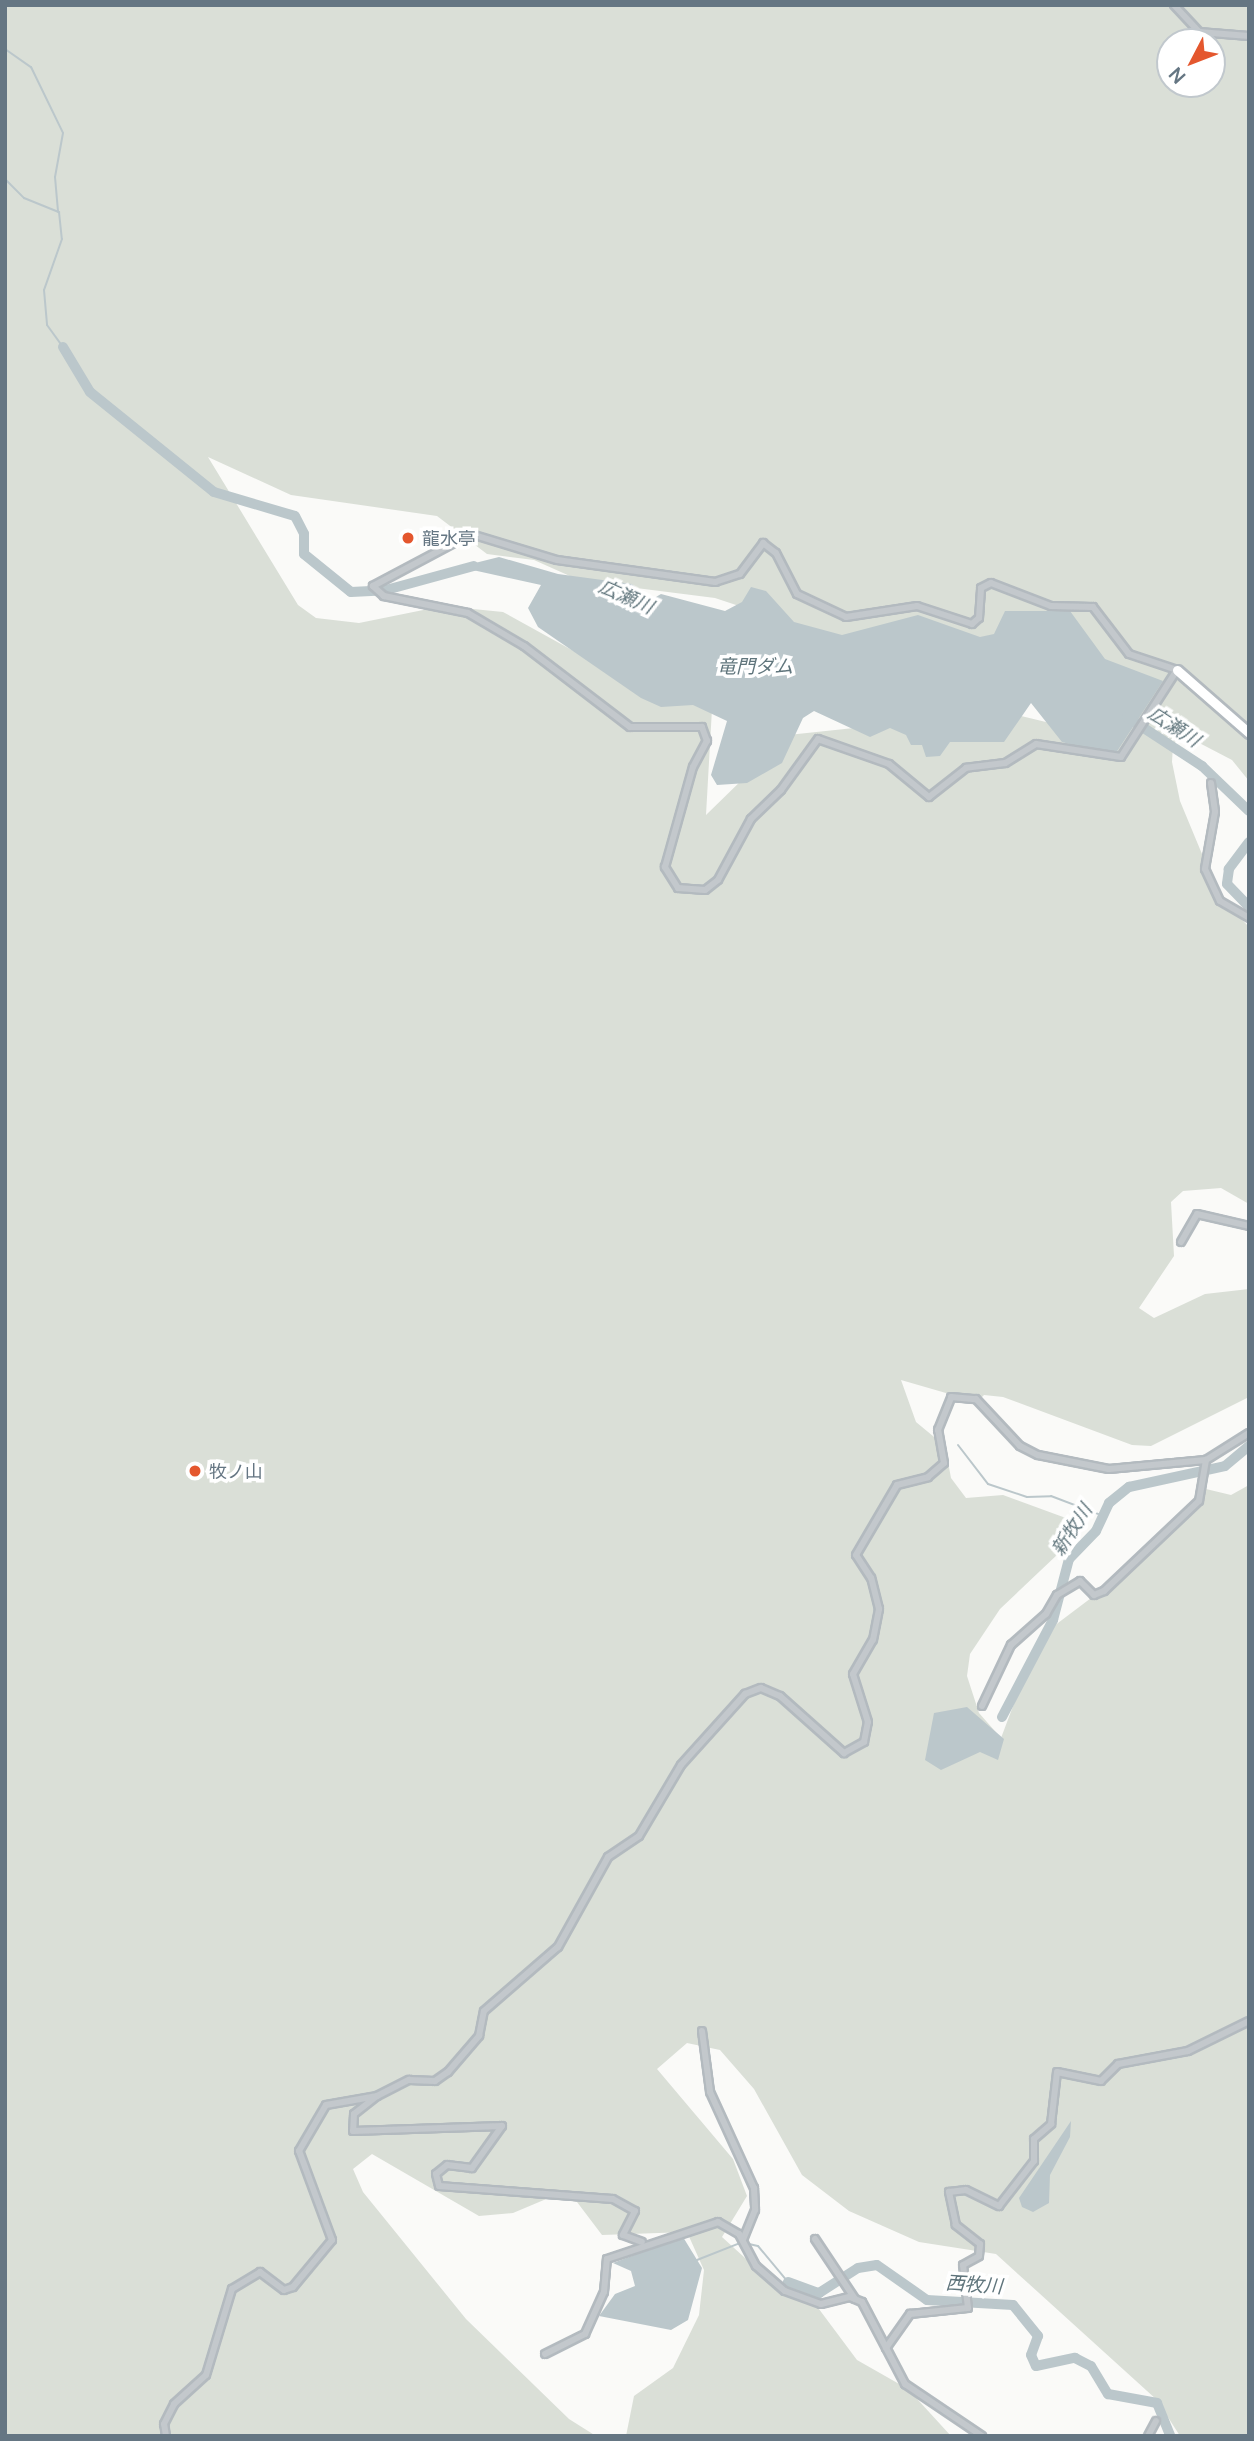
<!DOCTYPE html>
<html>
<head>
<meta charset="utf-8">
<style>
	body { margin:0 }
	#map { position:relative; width:1254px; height:2441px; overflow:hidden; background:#fafaf8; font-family:Manrope,"Noto Sans JP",sans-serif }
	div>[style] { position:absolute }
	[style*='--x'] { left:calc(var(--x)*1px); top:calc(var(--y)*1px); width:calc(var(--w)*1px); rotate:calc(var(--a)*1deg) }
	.green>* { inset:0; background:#dadfd7 }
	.water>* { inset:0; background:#bbc7cb }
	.stream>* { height:2px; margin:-1px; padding:0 1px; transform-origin:1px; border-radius:1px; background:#bbc7cb }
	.river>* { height:10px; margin:-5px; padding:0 5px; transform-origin:5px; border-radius:5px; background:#bbc7cb }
	.roads { filter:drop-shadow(2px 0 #b3babf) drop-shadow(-2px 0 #b3babf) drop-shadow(0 2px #b3babf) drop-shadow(0 -2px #b3babf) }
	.street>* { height:6px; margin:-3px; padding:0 3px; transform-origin:3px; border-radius:3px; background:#c3c8cc }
	.secondary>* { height:9px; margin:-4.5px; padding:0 4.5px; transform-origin:4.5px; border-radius:4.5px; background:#fff }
	.dots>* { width:19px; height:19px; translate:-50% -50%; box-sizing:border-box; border:4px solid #fff; border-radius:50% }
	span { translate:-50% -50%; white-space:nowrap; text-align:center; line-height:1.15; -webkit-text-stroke:7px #fff; paint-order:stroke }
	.poi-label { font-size:18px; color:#657683 }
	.left { translate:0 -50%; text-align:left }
	.water-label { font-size:19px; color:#60757c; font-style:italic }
	.frame { position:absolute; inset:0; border:7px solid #657683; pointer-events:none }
	.north { position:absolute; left:1156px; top:28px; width:70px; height:70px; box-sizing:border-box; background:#fff; border:2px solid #c1c8cd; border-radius:50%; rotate:228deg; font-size:19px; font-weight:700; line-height:28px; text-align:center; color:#657683 }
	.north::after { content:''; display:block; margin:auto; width:24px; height:32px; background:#e4572e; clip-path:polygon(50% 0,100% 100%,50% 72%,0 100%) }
</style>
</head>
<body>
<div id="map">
	<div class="green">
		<i style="clip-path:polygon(evenodd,5px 5px,1249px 5px,1249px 781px,1232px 760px,1184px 735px,1173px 745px,1172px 762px,1180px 801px,1219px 895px,1249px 927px,1249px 1204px,1221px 1188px,1183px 1191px,1171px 1202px,1174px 1256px,1139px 1308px,1154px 1318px,1205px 1294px,1249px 1289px,1249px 1397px,1151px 1446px,1132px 1445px,1003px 1397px,984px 1395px,977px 1402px,901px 1380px,916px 1422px,945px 1446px,951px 1478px,966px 1498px,1003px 1495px,1074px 1521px,1077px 1536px,1000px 1609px,970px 1654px,967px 1676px,979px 1713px,1001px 1738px,1035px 1648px,1050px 1629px,1103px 1589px,1206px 1489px,1231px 1495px,1249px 1485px,1249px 2436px,1180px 2436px,1157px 2400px,996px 2254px,919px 2242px,849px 2211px,802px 2175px,754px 2089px,720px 2050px,687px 2043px,657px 2069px,733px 2159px,747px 2196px,722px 2237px,766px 2277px,810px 2297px,857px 2360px,908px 2389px,951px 2436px,626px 2436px,634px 2396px,673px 2368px,699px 2315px,704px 2270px,687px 2232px,602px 2235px,577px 2202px,551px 2197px,513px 2213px,479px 2216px,372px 2154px,353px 2169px,363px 2192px,466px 2319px,569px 2419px,596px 2436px,5px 2436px,5px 5px,1170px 42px,1212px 42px,1212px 84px,1170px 84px,1170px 42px,5px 5px,208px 457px,291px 495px,437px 516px,487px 554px,534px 560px,581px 581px,715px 598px,1085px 720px,1050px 723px,1005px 712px,788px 735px,706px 815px,712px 709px,608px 670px,503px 612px,443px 606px,359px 623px,316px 618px,298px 605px,208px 457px)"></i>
	</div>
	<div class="water">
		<i style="clip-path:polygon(499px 557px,558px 574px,632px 584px,649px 601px,661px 594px,725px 611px,742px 602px,751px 587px,766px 591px,794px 622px,842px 635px,918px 615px,980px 637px,994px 634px,1005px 611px,1070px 611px,1105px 659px,1163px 681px,1114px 756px,1062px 742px,1031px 703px,1004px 742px,950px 742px,940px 756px,926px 757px,922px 745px,911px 745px,906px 735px,890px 728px,870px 737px,814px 711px,803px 718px,782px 763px,747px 783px,717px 785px,711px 775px,727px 721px,693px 705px,661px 707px,641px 698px,538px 627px,528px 608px,541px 585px,459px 567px)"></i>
		<i style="clip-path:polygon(967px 1707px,1004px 1739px,998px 1760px,980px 1752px,941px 1770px,925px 1760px,934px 1713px)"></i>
		<i style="clip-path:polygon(1071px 2121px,1070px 2137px,1050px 2175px,1049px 2203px,1033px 2212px,1022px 2207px,1019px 2198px)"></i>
		<i style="clip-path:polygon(683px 2237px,702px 2268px,688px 2320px,671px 2330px,599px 2316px,615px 2294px,635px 2286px,631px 2271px,613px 2263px)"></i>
	</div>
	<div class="stream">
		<i style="--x:5;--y:49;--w:32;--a:35"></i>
		<i style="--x:31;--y:67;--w:73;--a:64.1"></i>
		<i style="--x:63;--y:133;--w:45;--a:100.3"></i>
		<i style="--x:55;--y:177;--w:35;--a:85"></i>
		<i style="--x:5;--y:179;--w:27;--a:45"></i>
		<i style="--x:24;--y:198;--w:38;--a:22"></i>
		<i style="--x:59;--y:212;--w:27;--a:84"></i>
		<i style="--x:62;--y:239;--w:54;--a:109.4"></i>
		<i style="--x:44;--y:290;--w:35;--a:85"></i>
		<i style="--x:47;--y:325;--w:27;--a:54"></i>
		<i style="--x:958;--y:1445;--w:49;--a:52.4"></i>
		<i style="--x:988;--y:1484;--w:41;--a:18.4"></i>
		<i style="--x:1027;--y:1497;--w:24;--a:-2"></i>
		<i style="--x:1051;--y:1496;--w:53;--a:20.8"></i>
		<i style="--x:749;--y:2244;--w:9;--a:13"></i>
		<i style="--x:758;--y:2246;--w:47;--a:50.2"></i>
		<i style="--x:697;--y:2260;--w:46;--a:-21.6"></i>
	</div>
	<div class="river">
		<i style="--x:63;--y:347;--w:52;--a:59"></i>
		<i style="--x:90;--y:392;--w:159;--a:38.9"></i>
		<i style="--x:214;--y:492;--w:84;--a:16.5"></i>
		<i style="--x:295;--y:516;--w:20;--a:63"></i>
		<i style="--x:304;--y:534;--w:20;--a:90"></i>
		<i style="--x:304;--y:554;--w:60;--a:39"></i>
		<i style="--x:351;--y:592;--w:35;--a:-3"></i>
		<i style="--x:386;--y:590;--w:91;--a:-15.3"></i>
		<i style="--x:1127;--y:717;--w:90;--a:33.2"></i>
		<i style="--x:1202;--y:766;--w:65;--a:43.8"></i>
		<i style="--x:1249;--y:842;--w:34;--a:127"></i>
		<i style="--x:1229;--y:869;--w:15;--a:98"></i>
		<i style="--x:1227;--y:884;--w:32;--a:46"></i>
		<i style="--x:1002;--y:1717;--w:110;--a:-62.3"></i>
		<i style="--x:1053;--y:1620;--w:63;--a:-75.3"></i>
		<i style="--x:1069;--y:1559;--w:39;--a:-46"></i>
		<i style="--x:1096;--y:1531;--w:31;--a:-65"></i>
		<i style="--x:1109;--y:1503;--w:26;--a:-39"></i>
		<i style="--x:1129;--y:1487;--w:98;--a:-12.3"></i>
		<i style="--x:1225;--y:1466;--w:31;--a:-40"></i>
		<i style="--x:788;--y:2282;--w:33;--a:20"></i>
		<i style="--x:819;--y:2293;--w:46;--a:-32.7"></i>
		<i style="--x:858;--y:2268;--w:19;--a:-9"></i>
		<i style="--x:877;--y:2265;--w:61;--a:35"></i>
		<i style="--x:927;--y:2300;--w:86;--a:3.3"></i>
		<i style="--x:1013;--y:2305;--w:40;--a:51"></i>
		<i style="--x:1038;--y:2336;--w:20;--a:110"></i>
		<i style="--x:1031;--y:2355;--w:12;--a:66"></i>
		<i style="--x:1036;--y:2366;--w:40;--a:-12"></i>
		<i style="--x:1075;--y:2358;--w:18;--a:27"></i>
		<i style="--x:1091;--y:2366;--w:33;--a:59"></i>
		<i style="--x:1108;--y:2394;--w:50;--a:10.4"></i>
		<i style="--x:1157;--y:2403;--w:35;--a:68"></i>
	</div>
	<div class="roads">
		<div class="street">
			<i style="--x:1174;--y:5;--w:37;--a:47"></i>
			<i style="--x:1199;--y:32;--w:50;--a:4.6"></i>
			<i style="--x:471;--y:534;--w:90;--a:16.8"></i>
			<i style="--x:557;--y:560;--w:160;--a:7.9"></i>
			<i style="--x:715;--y:582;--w:26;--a:-18"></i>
			<i style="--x:740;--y:574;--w:39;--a:-53"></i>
			<i style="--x:763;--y:543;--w:16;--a:38"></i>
			<i style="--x:776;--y:553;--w:46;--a:62.9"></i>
			<i style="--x:797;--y:594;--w:54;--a:25.1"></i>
			<i style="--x:846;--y:617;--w:72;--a:-8.8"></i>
			<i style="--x:917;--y:606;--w:58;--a:18.1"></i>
			<i style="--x:972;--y:624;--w:9;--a:-41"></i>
			<i style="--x:979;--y:618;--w:30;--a:-86"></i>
			<i style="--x:981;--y:588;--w:11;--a:-27"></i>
			<i style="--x:991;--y:583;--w:64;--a:21"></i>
			<i style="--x:1051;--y:606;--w:42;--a:1.4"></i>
			<i style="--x:1093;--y:607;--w:59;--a:52.5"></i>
			<i style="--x:1129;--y:654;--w:51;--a:18.4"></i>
			<i style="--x:1177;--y:670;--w:103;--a:122.8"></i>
			<i style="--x:1121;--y:757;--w:86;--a:-171.3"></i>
			<i style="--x:1036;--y:744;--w:36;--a:148"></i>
			<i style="--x:1005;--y:763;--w:39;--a:173"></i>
			<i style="--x:966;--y:768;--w:47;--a:141.9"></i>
			<i style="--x:929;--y:797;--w:52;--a:-140.5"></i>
			<i style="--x:889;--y:764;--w:75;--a:-160.6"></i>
			<i style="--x:818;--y:739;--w:63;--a:126"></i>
			<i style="--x:781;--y:790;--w:42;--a:136"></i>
			<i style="--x:751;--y:819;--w:69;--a:118.4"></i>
			<i style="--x:718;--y:880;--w:16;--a:142"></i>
			<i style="--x:705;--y:890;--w:27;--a:-176"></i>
			<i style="--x:678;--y:888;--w:25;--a:-122"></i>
			<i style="--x:665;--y:867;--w:104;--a:-74.4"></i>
			<i style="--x:693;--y:767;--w:30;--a:-62"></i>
			<i style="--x:707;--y:741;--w:15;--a:-110"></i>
			<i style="--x:702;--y:727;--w:72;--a:180"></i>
			<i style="--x:630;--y:727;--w:133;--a:-142.6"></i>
			<i style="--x:524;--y:646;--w:65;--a:-149.5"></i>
			<i style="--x:468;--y:613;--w:86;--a:-168.6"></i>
			<i style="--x:384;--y:596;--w:15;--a:-138"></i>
			<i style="--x:373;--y:586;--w:111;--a:-28"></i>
			<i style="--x:1211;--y:783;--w:29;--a:82"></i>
			<i style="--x:1215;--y:812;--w:58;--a:100"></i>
			<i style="--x:1205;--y:869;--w:35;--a:65"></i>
			<i style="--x:1220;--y:901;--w:34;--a:30"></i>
			<i style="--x:1181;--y:1242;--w:32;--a:-60"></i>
			<i style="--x:1197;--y:1214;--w:53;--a:13"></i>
			<i style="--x:982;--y:1706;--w:68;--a:-64.6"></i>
			<i style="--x:1011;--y:1645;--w:47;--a:-41.5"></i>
			<i style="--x:1046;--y:1614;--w:22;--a:-60"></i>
			<i style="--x:1057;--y:1595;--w:27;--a:-31"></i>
			<i style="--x:1080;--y:1581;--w:20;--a:45"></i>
			<i style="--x:1094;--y:1595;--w:11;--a:-22"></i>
			<i style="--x:1104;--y:1591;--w:131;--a:-43.5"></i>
			<i style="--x:1199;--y:1501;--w:42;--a:-80.3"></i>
			<i style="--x:702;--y:2031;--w:62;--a:82.5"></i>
			<i style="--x:710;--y:2092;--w:106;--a:65.4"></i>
			<i style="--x:754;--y:2188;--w:22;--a:87"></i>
			<i style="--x:755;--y:2210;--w:32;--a:112"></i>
			<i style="--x:377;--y:2096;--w:29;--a:142"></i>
			<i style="--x:354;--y:2114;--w:17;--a:93"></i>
			<i style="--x:353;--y:2131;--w:149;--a:-1.9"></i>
			<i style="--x:502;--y:2126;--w:52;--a:125.5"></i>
			<i style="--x:472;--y:2168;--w:25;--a:-173"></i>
			<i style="--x:447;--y:2165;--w:14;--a:141"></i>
			<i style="--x:436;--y:2174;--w:12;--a:76"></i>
			<i style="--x:439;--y:2186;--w:174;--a:4.3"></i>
			<i style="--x:613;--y:2199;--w:25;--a:29"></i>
			<i style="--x:635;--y:2211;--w:27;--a:117"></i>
			<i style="--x:623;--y:2235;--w:20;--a:20"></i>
			<i style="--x:815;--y:2239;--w:72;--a:56.3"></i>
			<i style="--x:886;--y:2348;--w:42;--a:-54.8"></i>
			<i style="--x:910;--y:2314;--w:58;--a:-5.9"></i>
			<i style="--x:968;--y:2308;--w:43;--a:-96.6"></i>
			<i style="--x:963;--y:2265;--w:18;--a:-29"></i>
			<i style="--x:979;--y:2256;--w:12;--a:-85"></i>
			<i style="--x:980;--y:2244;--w:31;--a:-142"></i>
			<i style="--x:956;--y:2225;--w:34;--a:-102"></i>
			<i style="--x:949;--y:2192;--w:17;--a:-7"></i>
			<i style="--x:966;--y:2190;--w:37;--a:26"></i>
			<i style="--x:999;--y:2206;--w:57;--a:-52.1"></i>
			<i style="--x:1034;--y:2161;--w:22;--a:-90"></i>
			<i style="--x:1034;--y:2139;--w:23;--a:-41"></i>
			<i style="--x:1051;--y:2124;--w:52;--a:-83.4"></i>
			<i style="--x:1057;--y:2072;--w:45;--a:11.6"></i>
			<i style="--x:1101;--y:2081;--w:24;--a:-45"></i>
			<i style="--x:1118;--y:2064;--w:71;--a:-10.5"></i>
			<i style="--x:1188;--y:2051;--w:68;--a:-26.2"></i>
			<i style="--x:545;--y:2354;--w:45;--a:-26.6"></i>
			<i style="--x:585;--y:2334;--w:46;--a:-65.7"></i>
			<i style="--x:604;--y:2292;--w:33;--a:-85"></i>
			<i style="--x:607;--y:2259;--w:117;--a:-18.4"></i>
			<i style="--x:718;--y:2222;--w:24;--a:30"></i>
			<i style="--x:739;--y:2234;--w:36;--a:62"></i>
			<i style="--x:756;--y:2266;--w:38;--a:41"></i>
			<i style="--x:785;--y:2291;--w:38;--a:20"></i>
			<i style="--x:821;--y:2304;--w:30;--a:-14"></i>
			<i style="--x:850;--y:2297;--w:13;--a:23"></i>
			<i style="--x:862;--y:2302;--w:93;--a:62.3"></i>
			<i style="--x:905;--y:2384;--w:93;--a:34"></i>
			<i style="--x:166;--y:2436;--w:12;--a:-99"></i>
			<i style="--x:164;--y:2424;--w:22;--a:-63"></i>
			<i style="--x:174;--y:2404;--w:43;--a:-42.2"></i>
			<i style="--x:206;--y:2375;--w:90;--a:-73.2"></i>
			<i style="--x:232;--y:2289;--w:33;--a:-31"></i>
			<i style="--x:260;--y:2272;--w:30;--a:37"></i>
			<i style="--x:284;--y:2290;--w:9;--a:-18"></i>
			<i style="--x:293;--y:2287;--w:61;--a:-50.3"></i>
			<i style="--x:332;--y:2240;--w:95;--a:-110.3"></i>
			<i style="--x:299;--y:2151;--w:53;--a:-59.6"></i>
			<i style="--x:326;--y:2105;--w:52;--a:-10"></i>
			<i style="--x:377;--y:2096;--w:36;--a:-27"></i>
			<i style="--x:409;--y:2080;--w:26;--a:2"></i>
			<i style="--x:435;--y:2081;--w:16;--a:-35"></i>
			<i style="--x:448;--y:2072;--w:48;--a:-49.3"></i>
			<i style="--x:479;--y:2036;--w:25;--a:-79"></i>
			<i style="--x:484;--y:2011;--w:98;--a:-40.9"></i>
			<i style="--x:558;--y:1947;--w:103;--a:-60.9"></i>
			<i style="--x:608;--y:1857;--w:37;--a:-34"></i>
			<i style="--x:639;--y:1836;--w:82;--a:-59.4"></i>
			<i style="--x:681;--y:1765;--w:96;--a:-48"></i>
			<i style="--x:745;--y:1694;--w:17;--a:-21"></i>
			<i style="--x:761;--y:1688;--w:21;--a:23"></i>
			<i style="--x:780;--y:1696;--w:86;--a:41.7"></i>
			<i style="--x:844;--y:1753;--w:23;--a:-29"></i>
			<i style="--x:864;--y:1742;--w:20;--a:-79"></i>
			<i style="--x:868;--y:1722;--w:50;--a:-107.4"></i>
			<i style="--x:853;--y:1674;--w:39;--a:-60"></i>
			<i style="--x:873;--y:1640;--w:32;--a:-79"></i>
			<i style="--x:879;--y:1609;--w:32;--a:-104"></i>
			<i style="--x:871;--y:1578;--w:27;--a:-123"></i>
			<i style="--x:856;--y:1555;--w:81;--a:-59.6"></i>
			<i style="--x:897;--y:1485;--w:32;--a:-14"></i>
			<i style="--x:928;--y:1477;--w:21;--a:-41"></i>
			<i style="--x:944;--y:1463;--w:34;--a:-100"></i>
			<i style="--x:938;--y:1430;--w:35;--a:-68"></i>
			<i style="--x:951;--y:1397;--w:25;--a:5"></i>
			<i style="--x:976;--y:1399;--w:64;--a:46.9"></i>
			<i style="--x:1020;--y:1446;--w:20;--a:27"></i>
			<i style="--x:1038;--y:1455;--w:72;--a:11.2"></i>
			<i style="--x:1109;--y:1469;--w:97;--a:-5.3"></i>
			<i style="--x:1206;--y:1460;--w:51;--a:-32.1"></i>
			<i style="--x:1148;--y:2436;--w:17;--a:-62"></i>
		</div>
		<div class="secondary">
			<i style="--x:1177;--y:670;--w:96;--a:41.2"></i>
		</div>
	</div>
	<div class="dots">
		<i style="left:408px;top:538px;background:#e4572e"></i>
		<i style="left:195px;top:1471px;background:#e4572e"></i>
	</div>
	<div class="poi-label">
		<span class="left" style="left:422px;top:538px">龍水亭</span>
		<span class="left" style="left:209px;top:1471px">牧ノ山</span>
	</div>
	<div class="water-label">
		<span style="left:626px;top:597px;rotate:24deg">広瀬川</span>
		<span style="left:755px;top:667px">竜門ダム</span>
		<span style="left:1174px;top:727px;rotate:33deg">広瀬川</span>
		<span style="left:1072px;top:1530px;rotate:-57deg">新牧川</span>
		<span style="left:974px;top:2285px;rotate:4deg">西牧川</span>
	</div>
	<div class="frame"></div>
	<div class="north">N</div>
</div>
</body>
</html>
